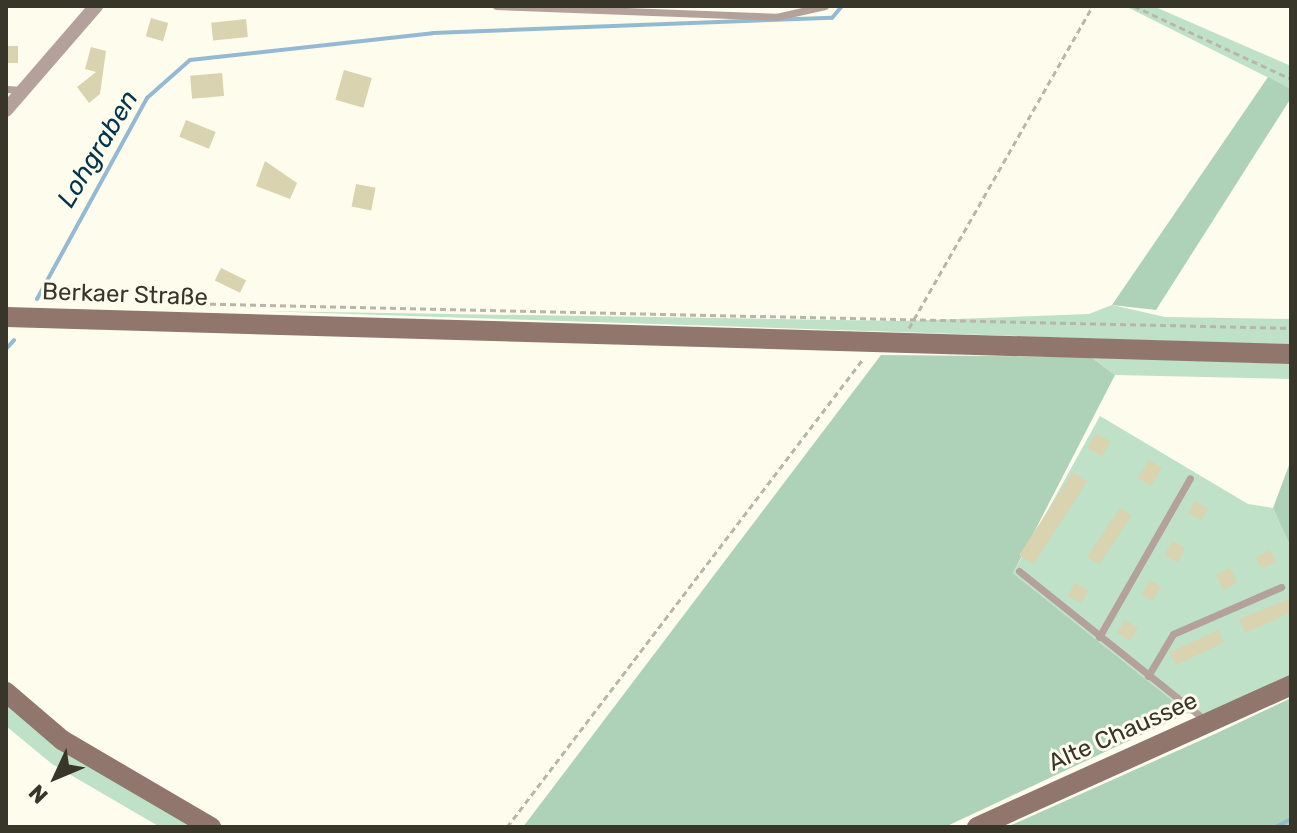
<!DOCTYPE html>
<html>
<head>
<meta charset="utf-8">
<style>
	body { margin:0 }
	#map { position:relative; width:1297px; height:833px; overflow:hidden; background:#fefced; font-family:Rubik,sans-serif }
	div>[style] { position:absolute }
	[style*='--x'] { left:calc(var(--x)*1px); top:calc(var(--y)*1px); width:calc(var(--w)*1px); rotate:calc(var(--a)*1deg) }
	.green>* { inset:0; background:#bee1c8 }
	.forest>* { inset:0; background:#aed2b8 }
	.stream>* { height:4px; margin:-2px; padding:0 2px; transform-origin:2px; border-radius:2px; background:#94b9d2 }
	.building>* { inset:0; background:#d9d3af; transform-origin:0 0 }
	.path>* { height:3px; margin-top:-1.5px; transform-origin:0; background:repeating-linear-gradient(90deg,#b8b6a7 0 6px,transparent 0 10px) }
	.lane>* { height:7px; margin:-3.5px; padding:0 3.5px; transform-origin:3.5px; border-radius:3.5px; background:#b4a19b }
	.street>* { height:14px; margin:-7px; padding:0 7px; transform-origin:7px; border-radius:7px; background:#b4a19b }
	.secondary>* { height:20px; margin:-10px; padding:0 10px; transform-origin:10px; border-radius:10px; background:#91766d }
	span { translate:-50% -50%; white-space:nowrap; text-align:center; line-height:1.15; -webkit-text-stroke:6px #fefced; paint-order:stroke }
	.street-label { font-size:24px; color:#383628 }
	.water-label { font-size:26px; color:#01354d; font-style:italic }
	.frame { position:absolute; inset:0; border:8px solid #383628; pointer-events:none }
	.north { position:absolute; left:16px; top:737px; width:80px; height:80px; -webkit-text-stroke:6px #fefced; paint-order:stroke; rotate:226deg; font-size:22px; font-weight:700; line-height:32px; text-align:center; color:#383628 }
	.north::after { content:''; display:block; margin:auto; width:28px; height:36px; background:#383628; clip-path:polygon(50% 0,100% 100%,50% 72%,0 100%) }
</style>
</head>
<body>
<div id="map">
	<div class="green">
		<i style="clip-path:polygon(1125px 6px,1153px 6px,1291px 66px,1291px 89px)"></i>
		<i style="clip-path:polygon(1112px 305px,1165px 317px,1291px 319px,1291px 345px,262px 311px,902px 321px,1089px 314px)"></i>
		<i style="clip-path:polygon(1091px 357px,1291px 364px,1291px 379px,1115px 375px)"></i>
		<i style="clip-path:polygon(1100px 416px,1248px 504px,1273px 508px,1291px 548px,1291px 678px,1205px 718px,1188px 713px,1013px 573px)"></i>
		<i style="clip-path:polygon(6px 703px,192px 827px,160px 827px,52px 764px,6px 726px)"></i>
	</div>
	<div class="forest">
		<i style="clip-path:polygon(1268px 77px,1291px 89px,1291px 98px,1156px 310px,1112px 305px)"></i>
		<i style="clip-path:polygon(881px 355px,1091px 357px,1115px 375px,1013px 573px,1188px 713px,945px 827px,523px 827px)"></i>
		<i style="clip-path:polygon(1291px 460px,1291px 548px,1273px 508px)"></i>
		<i style="clip-path:polygon(1291px 698px,1291px 827px,1007px 827px,1217px 733px)"></i>
	</div>
	<div class="stream">
		<i style="--x:37;--y:299;--w:229;--a:-61.3"></i>
		<i style="--x:147;--y:98;--w:57;--a:-41.5"></i>
		<i style="--x:190;--y:60;--w:244;--a:-6.3"></i>
		<i style="--x:433;--y:33;--w:399;--a:-2.2"></i>
		<i style="--x:832;--y:18;--w:16;--a:-50"></i>
		<i style="--x:6;--y:349;--w:12;--a:-48"></i>
		<i style="--x:1276;--y:827;--w:17;--a:-28"></i>
	</div>
	<div class="building">
		<i style="left:151px;top:18px;width:18px;height:19px;rotate:16deg"></i>
		<i style="left:246px;top:19px;width:18px;height:35px;rotate:84deg"></i>
		<i style="left:6px;top:46px;width:12px;height:17px"></i>
		<i style="clip-path:polygon(91px 47px,106px 51px,100px 94px,89px 103px,77px 87px,96px 72px,85px 69px)"></i>
		<i style="left:344px;top:70px;width:29px;height:31px;rotate:16deg"></i>
		<i style="left:222px;top:73px;width:23px;height:32px;rotate:85deg"></i>
		<i style="left:186px;top:120px;width:32px;height:18px;rotate:22deg"></i>
		<i style="clip-path:polygon(265px 161px,297px 183px,290px 199px,256px 186px)"></i>
		<i style="left:356px;top:184px;width:20px;height:23px;rotate:11deg"></i>
		<i style="left:221px;top:268px;width:28px;height:14px;rotate:26deg"></i>
		<i style="left:1096px;top:433px;width:17px;height:17px;rotate:31deg"></i>
		<i style="left:1149px;top:460px;width:15px;height:21px;rotate:32deg"></i>
		<i style="left:1073px;top:472px;width:17px;height:99px;rotate:33deg"></i>
		<i style="left:1195px;top:501px;width:15px;height:14px;rotate:28deg"></i>
		<i style="left:1120px;top:508px;width:14px;height:59px;rotate:34deg"></i>
		<i style="left:1172px;top:541px;width:15px;height:16px;rotate:28deg"></i>
		<i style="left:1270px;top:550px;width:13px;height:16px;rotate:63deg"></i>
		<i style="left:1230px;top:568px;width:16px;height:16px;rotate:63deg"></i>
		<i style="left:1150px;top:580px;width:13px;height:17px;rotate:32deg"></i>
		<i style="left:1075px;top:583px;width:15px;height:15px;rotate:28deg"></i>
		<i style="clip-path:polygon(1291px 598px,1291px 612px,1245px 633px,1239px 619px)"></i>
		<i style="left:1125px;top:620px;width:15px;height:15px;rotate:32deg"></i>
		<i style="left:1218px;top:630px;width:14px;height:53px;rotate:65deg"></i>
	</div>
	<div class="path">
		<i style="--x:1134;--y:6;--w:173;--a:24.9"></i>
		<i style="--x:180;--y:303;--w:1111;--a:1.29"></i>
		<i style="--x:909;--y:328;--w:371;--a:-60.3"></i>
		<i style="--x:507;--y:827;--w:588;--a:-52.74"></i>
	</div>
	<div class="lane">
		<i style="--x:496;--y:6;--w:280;--a:2.2"></i>
		<i style="--x:776;--y:17;--w:50;--a:-12.7"></i>
		<i style="--x:6;--y:89;--w:17;--a:3"></i>
		<i style="--x:1019;--y:571;--w:240;--a:38.7"></i>
		<i style="--x:1099;--y:637;--w:183;--a:-60.2"></i>
		<i style="--x:1148;--y:676;--w:49;--a:-59.2"></i>
		<i style="--x:1173;--y:634;--w:118;--a:-23.5"></i>
	</div>
	<div class="street">
		<i style="--x:6;--y:110;--w:138;--a:-49.1"></i>
	</div>
	<div class="secondary">
		<i style="--x:6;--y:317;--w:1286;--a:1.65"></i>
		<i style="--x:6;--y:692;--w:74;--a:40.6"></i>
		<i style="--x:62;--y:740;--w:173;--a:30.3"></i>
		<i style="--x:977;--y:827;--w:345;--a:-24.3"></i>
	</div>
	<div class="street-label">
		<span style="left:125px;top:295px;rotate:2deg">Berkaer Straße</span>
		<span style="left:1123px;top:732px;rotate:-24deg">Alte Chaussee</span>
	</div>
	<div class="water-label">
		<span style="left:98px;top:149px;rotate:-59deg">Lohgraben</span>
	</div>
	<div class="frame"></div>
	<div class="north">N</div>
</div>
</body>
</html>
